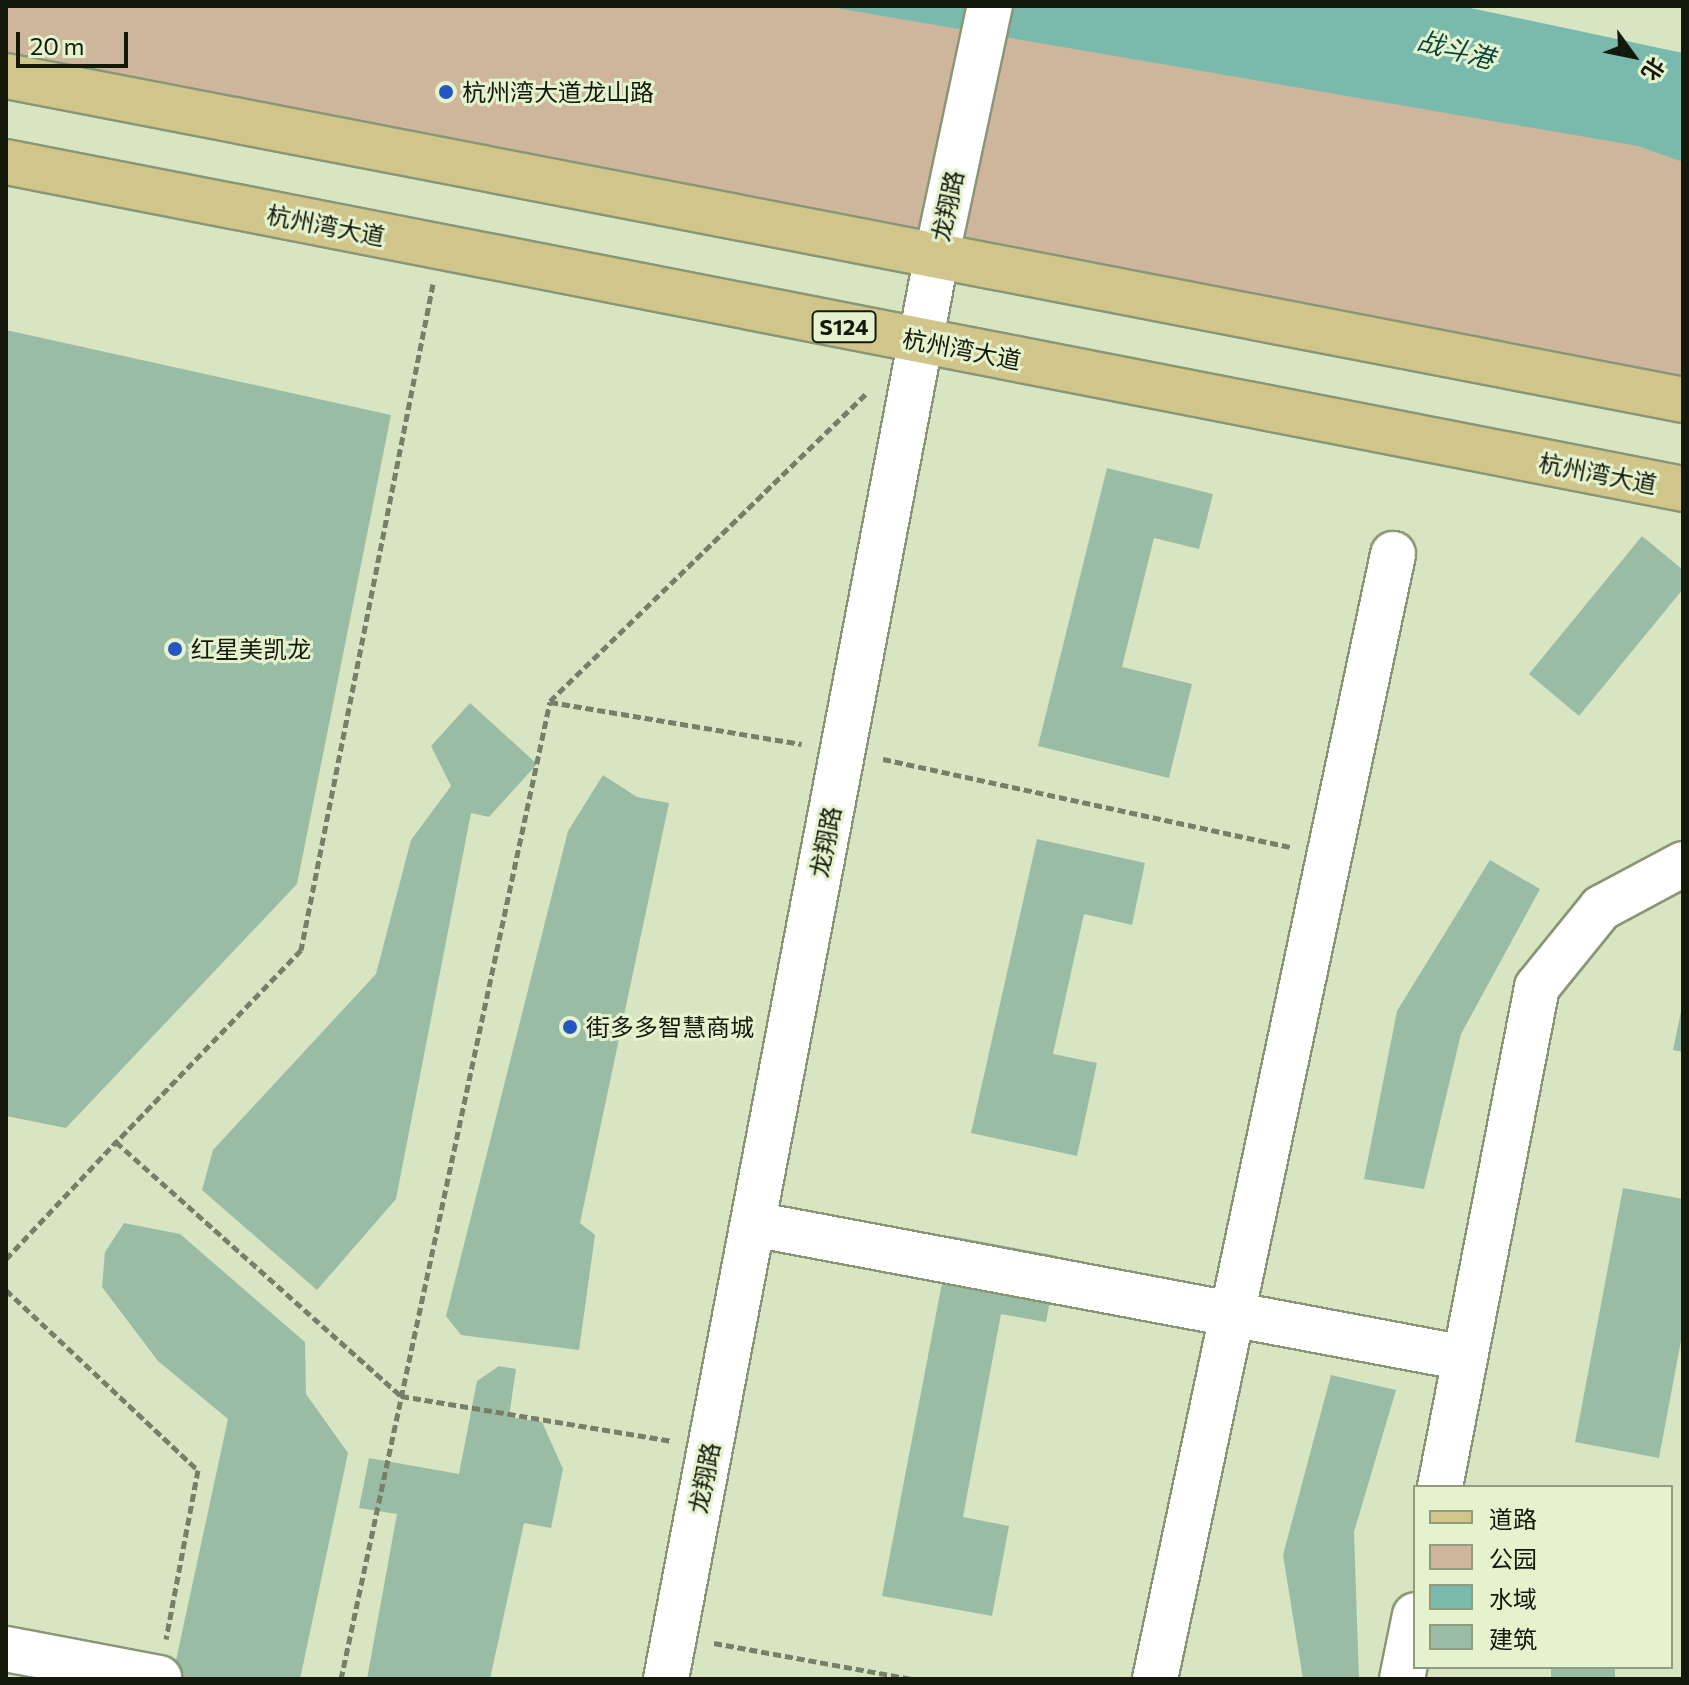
<!DOCTYPE html>
<html>
<head>
<meta charset="utf-8">
<style>
	body { margin:0 }
	#map { position:relative; width:1689px; height:1685px; overflow:hidden; background:#d7e5c2; font-family:Commissioner,"Noto Sans SC",sans-serif }
	div>[style] { position:absolute }
	[style*='--x'] { left:calc(var(--x)*1px); top:calc(var(--y)*1px); width:calc(var(--w)*1px); rotate:calc(var(--a)*1deg) }
	.green>* { inset:0; background:#cdb69c }
	.water>* { inset:0; background:#7abaad }
	.building>* { inset:0; background:#9bbca4; transform-origin:0 0 }
	.path>* { height:5px; margin-top:-2.5px; transform-origin:0; background:repeating-linear-gradient(90deg,#767f67 0 8px,transparent 0 12px) }
	.roads { filter:drop-shadow(2px 0 #899675) drop-shadow(-2px 0 #899675) drop-shadow(0 2px #899675) drop-shadow(0 -2px #899675) }
	.minor>* { height:44px; margin:-22px; padding:0 22px; transform-origin:22px; border-radius:22px; background:#fff }
	.major>* { height:44px; margin:-22px; padding:0 22px; transform-origin:22px; border-radius:22px; background:#d0c58b }
	.dots>* { width:22px; height:22px; translate:-50% -50%; box-sizing:border-box; border:4px solid #e4f2ce; border-radius:50% }
	span { translate:-50% -50%; white-space:nowrap; text-align:center; line-height:1.15; -webkit-text-stroke:6px #e4f2ce; paint-order:stroke }
	.shield-label span { padding:2px 6px; background:#e4f2ce; border:2px solid; border-radius:6px; -webkit-text-stroke-width:0 }
	.shield-label { font-size:22px; color:#14190c; font-weight:700 }
	.poi-label { font-size:24px; color:#14190c }
	.left { translate:0 -50%; text-align:left }
	.street-label { font-size:24px; color:#14190c }
	.water-label { font-size:26px; color:#0a453d; font-style:italic }
	.frame { position:absolute; inset:0; border:8px solid #14190c; pointer-events:none }
	.legend { position:absolute; left:1413px; top:1485px; width:260px; height:184px; box-sizing:border-box; background:#e4f2ce; border:2px solid #919b80; margin:0; padding:10px 14px; list-style:none; font-size:24px; color:#14190c }
	.legend li { display:flex; align-items:center; gap:16px; height:40px }
	.legend b { width:40px; border:2px solid #919b80 }
	.north { position:absolute; left:1593px; top:16px; width:80px; height:80px; -webkit-text-stroke:6px #e4f2ce; paint-order:stroke; rotate:123deg; font-size:22px; font-weight:700; line-height:32px; text-align:center; color:#14190c }
	.north::after { content:''; display:block; margin:auto; width:28px; height:36px; background:#14190c; clip-path:polygon(50% 0,100% 100%,50% 72%,0 100%) }
	.scale { position:absolute; left:16px; top:32px; width:112px; height:36px; box-sizing:border-box; border:4px solid #14190c; border-top:0; padding-left:10px; font-size:24px; line-height:28px; white-space:nowrap; color:#14190c; -webkit-text-stroke:6px #e4f2ce; paint-order:stroke }
</style>
</head>
<body>
<div id="map">
	<div class="green">
		<i style="clip-path:polygon(6px 6px,835px 6px,1683px 147px,1683px 382px,6px 59px)"></i>
	</div>
	<div class="water">
		<i style="clip-path:polygon(825px 6px,1461px 6px,1683px 53px,1683px 162px,1638px 146px)"></i>
	</div>
	<div class="building">
		<i style="clip-path:polygon(6px 330px,391px 415px,297px 884px,66px 1128px,6px 1116px)"></i>
		<i style="clip-path:polygon(1107px 468px,1213px 494px,1199px 549px,1154px 538px,1122px 667px,1192px 684px,1169px 778px,1038px 746px)"></i>
		<i style="clip-path:polygon(1642px 536px,1683px 570px,1683px 589px,1579px 716px,1529px 674px)"></i>
		<i style="clip-path:polygon(470px 703px,537px 764px,489px 817px,471px 813px,396px 1199px,317px 1290px,202px 1190px,213px 1150px,376px 974px,411px 840px,451px 786px,431px 746px)"></i>
		<i style="clip-path:polygon(603px 775px,637px 797px,669px 803px,580px 1223px,595px 1235px,579px 1350px,461px 1335px,446px 1316px,568px 831px)"></i>
		<i style="clip-path:polygon(1037px 839px,1145px 863px,1132px 925px,1084px 914px,1053px 1054px,1097px 1063px,1077px 1156px,971px 1133px)"></i>
		<i style="clip-path:polygon(1490px 860px,1540px 889px,1461px 1034px,1424px 1189px,1364px 1179px,1397px 1011px)"></i>
		<i style="clip-path:polygon(1682px 1007px,1683px 1007px,1683px 1052px,1673px 1050px)"></i>
		<i style="clip-path:polygon(1623px 1188px,1683px 1199px,1683px 1330px,1659px 1458px,1575px 1442px)"></i>
		<i style="clip-path:polygon(124px 1223px,180px 1234px,305px 1342px,306px 1394px,348px 1453px,300px 1679px,172px 1679px,228px 1419px,158px 1361px,102px 1287px,105px 1252px)"></i>
		<i style="clip-path:polygon(951px 1236px,1058px 1256px,1046px 1322px,1001px 1314px,963px 1517px,1009px 1526px,992px 1616px,882px 1596px)"></i>
		<i style="clip-path:polygon(499px 1366px,516px 1369px,509px 1417px,542px 1422px,563px 1469px,551px 1528px,524px 1523px,490px 1679px,367px 1679px,397px 1514px,359px 1508px,369px 1458px,459px 1474px,477px 1381px)"></i>
		<i style="clip-path:polygon(1331px 1375px,1396px 1390px,1354px 1532px,1359px 1679px,1303px 1679px,1283px 1555px)"></i>
		<i style="left:1551px;top:1667px;width:64px;height:12px"></i>
	</div>
	<div class="path">
		<i style="--x:433;--y:284;--w:679;--a:101.21"></i>
		<i style="--x:301;--y:950;--w:267;--a:133.9"></i>
		<i style="--x:116;--y:1142;--w:382;--a:41.7"></i>
		<i style="--x:401;--y:1396;--w:275;--a:9.4"></i>
		<i style="--x:550;--y:701;--w:442;--a:-44.2"></i>
		<i style="--x:883;--y:759;--w:417;--a:12.2"></i>
		<i style="--x:6;--y:1259;--w:161;--a:-46.8"></i>
		<i style="--x:6;--y:1290;--w:263;--a:43.2"></i>
		<i style="--x:198;--y:1470;--w:172;--a:100.7"></i>
		<i style="--x:714;--y:1643;--w:202;--a:10.3"></i>
		<i style="--x:341;--y:1679;--w:999;--a:-77.93"></i>
		<i style="--x:550;--y:702;--w:255;--a:9.5"></i>
	</div>
	<div class="roads">
		<div class="minor">
			<i style="--x:753;--y:1224;--w:724;--a:10.66"></i>
			<i style="--x:1440;--y:1487;--w:509;--a:-79.02"></i>
			<i style="--x:1537;--y:987;--w:102;--a:-51"></i>
			<i style="--x:1601;--y:908;--w:93;--a:-28.2"></i>
			<i style="--x:6;--y:1649;--w:156;--a:10.7"></i>
			<i style="--x:666;--y:1679;--w:1445;--a:-79.23"></i>
			<i style="--x:936;--y:259;--w:259;--a:-78"></i>
			<i style="--x:1155;--y:1679;--w:1150;--a:-78.05"></i>
			<i style="--x:1402;--y:1679;--w:65;--a:-78.5"></i>
		</div>
		<div class="major">
			<i style="--x:6;--y:76;--w:1708;--a:10.93"></i>
			<i style="--x:6;--y:162;--w:1709;--a:11.03"></i>
		</div>
	</div>
	<div class="dots">
		<i style="left:446px;top:92px;background:#2555c3"></i>
		<i style="left:175px;top:649px;background:#2555c3"></i>
		<i style="left:570px;top:1027px;background:#2555c3"></i>
	</div>
	<div class="shield-label">
		<span style="left:844px;top:327px">S124</span>
	</div>
	<div class="poi-label">
		<span class="left" style="left:462px;top:92px">杭州湾大道龙山路</span>
		<span class="left" style="left:191px;top:649px">红星美凯龙</span>
		<span class="left" style="left:586px;top:1027px">街多多智慧商城</span>
	</div>
	<div class="street-label">
		<span style="left:947px;top:206px;rotate:-78deg">龙翔路</span>
		<span style="left:326px;top:225px;rotate:11deg">杭州湾大道</span>
		<span style="left:962px;top:349px;rotate:11deg">杭州湾大道</span>
		<span style="left:1598px;top:473px;rotate:11deg">杭州湾大道</span>
		<span style="left:825px;top:842px;rotate:-79deg">龙翔路</span>
		<span style="left:704px;top:1478px;rotate:-79deg">龙翔路</span>
	</div>
	<div class="water-label">
		<span style="left:1456px;top:49px;rotate:15deg">战斗港</span>
	</div>
	<div class="frame"></div>
	<ul class="legend">
	<li><b style="height:10px;background:#d0c58b"></b>道路</li>
	<li><b style="height:22px;background:#cdb69c"></b>公园</li>
	<li><b style="height:22px;background:#7abaad"></b>水域</li>
	<li><b style="height:22px;background:#9bbca4"></b>建筑</li>
	</ul>
	<div class="north">北</div>
	<div class="scale">20 m</div>
</div>
</body>
</html>
